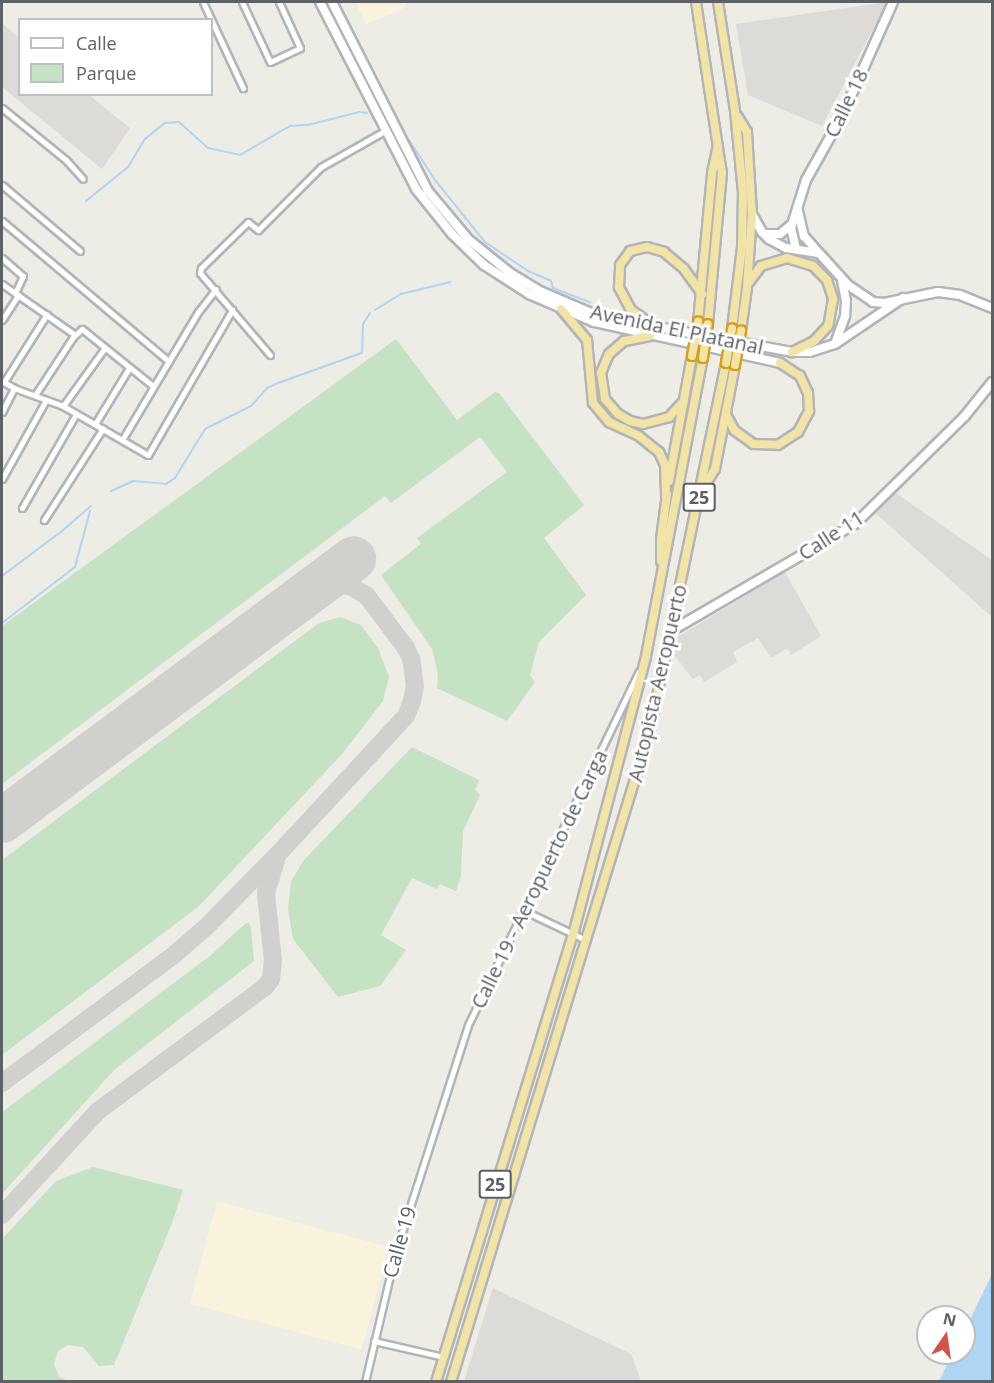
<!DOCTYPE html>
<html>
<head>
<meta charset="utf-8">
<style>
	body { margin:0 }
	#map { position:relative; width:994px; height:1383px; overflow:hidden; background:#edece5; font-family:"Open Sans",sans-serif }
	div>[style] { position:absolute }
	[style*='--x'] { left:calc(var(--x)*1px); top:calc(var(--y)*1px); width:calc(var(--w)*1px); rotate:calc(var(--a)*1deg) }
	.commercial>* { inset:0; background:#f9f3de; transform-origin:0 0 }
	.industrial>* { inset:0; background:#dcdbd7 }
	.green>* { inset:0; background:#c5e2c5 }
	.water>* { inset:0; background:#afd5f4 }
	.stream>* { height:2px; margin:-1px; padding:0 1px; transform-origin:1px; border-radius:1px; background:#afd5f4 }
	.taxiway>* { height:18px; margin:-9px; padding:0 9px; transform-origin:9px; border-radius:9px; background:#d0d0cc }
	.runway>* { height:45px; margin:-22.5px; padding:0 22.5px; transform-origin:22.5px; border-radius:22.5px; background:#d0d0cc }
	.roads { filter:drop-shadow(2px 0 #b2b5b8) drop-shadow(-2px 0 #b2b5b8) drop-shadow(0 2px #b2b5b8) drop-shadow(0 -2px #b2b5b8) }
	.minor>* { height:5px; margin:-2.5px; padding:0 2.5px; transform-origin:2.5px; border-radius:2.5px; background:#fff }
	.secondary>* { height:8px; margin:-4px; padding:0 4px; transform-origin:4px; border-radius:4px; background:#fff }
	.trunk>* { height:8px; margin:-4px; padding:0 4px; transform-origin:4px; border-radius:4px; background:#f2e3a6 }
	.bridges { filter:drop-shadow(2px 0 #d59f1d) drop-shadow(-2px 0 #d59f1d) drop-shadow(0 2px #d59f1d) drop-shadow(0 -2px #d59f1d) }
	.trunk-bridge>* { height:8px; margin:-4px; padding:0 4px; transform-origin:4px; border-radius:4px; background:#f2e3a6 }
	span { translate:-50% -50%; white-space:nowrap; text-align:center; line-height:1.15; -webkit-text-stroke:6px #fff; paint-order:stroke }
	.shield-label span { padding:2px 4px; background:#fff; border:2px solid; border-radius:4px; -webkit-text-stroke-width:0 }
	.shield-label { font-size:18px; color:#5d6064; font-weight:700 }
	.street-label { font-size:20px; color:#5d6064 }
	.frame { position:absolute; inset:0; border:3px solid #5d6064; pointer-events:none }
	.legend { position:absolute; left:18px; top:18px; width:195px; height:78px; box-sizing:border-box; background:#fff; border:2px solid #bebfc1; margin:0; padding:8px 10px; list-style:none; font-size:18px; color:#5d6064 }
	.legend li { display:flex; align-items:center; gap:12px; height:30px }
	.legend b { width:30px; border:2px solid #bebfc1 }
	.north { position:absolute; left:916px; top:1305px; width:60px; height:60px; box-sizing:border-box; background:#fff; border:2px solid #bebfc1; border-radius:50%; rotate:13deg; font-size:16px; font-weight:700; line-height:24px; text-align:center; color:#5d6064 }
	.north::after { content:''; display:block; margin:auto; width:21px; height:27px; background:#d35346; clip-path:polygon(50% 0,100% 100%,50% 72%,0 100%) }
</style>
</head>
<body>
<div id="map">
	<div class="commercial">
		<i style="clip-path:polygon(355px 2px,408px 2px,402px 9px,366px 24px)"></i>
		<i style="left:217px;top:1201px;width:178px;height:106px;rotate:15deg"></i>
	</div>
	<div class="industrial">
		<i style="clip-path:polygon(887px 2px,822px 126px,748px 95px,736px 24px)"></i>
		<i style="clip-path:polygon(2px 23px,19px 38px,20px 94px,89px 95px,130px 128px,102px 169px,2px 87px)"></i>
		<i style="clip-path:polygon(893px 491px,992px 560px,992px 617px,873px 511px)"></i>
		<i style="clip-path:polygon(785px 572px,821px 636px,791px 655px,787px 648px,771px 658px,758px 638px,733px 652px,737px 662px,704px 682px,700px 675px,693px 679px,674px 655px,676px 638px)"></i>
		<i style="clip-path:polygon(493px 1288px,631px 1354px,641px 1381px,464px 1381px)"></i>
	</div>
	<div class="green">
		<i style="clip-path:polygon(396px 339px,457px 420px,495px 392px,499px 393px,584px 505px,544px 538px,586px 595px,539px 642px,530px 675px,535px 682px,507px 721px,437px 688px,438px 675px,432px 649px,381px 575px,421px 544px,417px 538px,507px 472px,480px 437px,391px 503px,385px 496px,2px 784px,2px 626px)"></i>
		<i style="clip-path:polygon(340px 617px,361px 625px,378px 648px,389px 677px,383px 701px,342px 754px,199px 906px,2px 1055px,2px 860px,319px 623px)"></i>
		<i style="clip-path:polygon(412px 747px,479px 780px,475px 790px,480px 795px,463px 831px,461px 876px,456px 891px,440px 884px,437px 889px,412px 878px,381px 935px,406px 950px,380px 986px,338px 997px,293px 939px,288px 909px,291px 881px,304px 860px)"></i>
		<i style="clip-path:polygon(246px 923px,249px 923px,251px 928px,254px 961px,114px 1070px,2px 1194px,2px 1112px,211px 955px)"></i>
		<i style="clip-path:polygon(93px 1167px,183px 1190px,172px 1223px,114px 1365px,99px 1366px,83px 1347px,68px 1345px,58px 1351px,54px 1364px,59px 1377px,69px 1381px,2px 1381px,2px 1239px,56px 1181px)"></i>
	</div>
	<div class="water">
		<i style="clip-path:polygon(992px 1274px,992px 1381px,939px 1381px,953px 1353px,964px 1353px,964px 1332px)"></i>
	</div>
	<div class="stream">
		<i style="--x:409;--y:140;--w:48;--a:57"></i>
		<i style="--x:435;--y:180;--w:80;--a:51.1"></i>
		<i style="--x:485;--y:242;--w:52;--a:34"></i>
		<i style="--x:528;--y:271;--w:25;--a:23"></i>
		<i style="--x:551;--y:281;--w:7;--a:74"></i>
		<i style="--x:553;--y:288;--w:40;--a:21"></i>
		<i style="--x:86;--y:201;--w:54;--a:-39"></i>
		<i style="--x:128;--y:167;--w:33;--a:-59"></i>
		<i style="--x:145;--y:139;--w:26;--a:-39"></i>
		<i style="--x:165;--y:123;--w:14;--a:-4"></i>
		<i style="--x:179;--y:122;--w:39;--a:42"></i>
		<i style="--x:208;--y:148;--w:33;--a:12"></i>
		<i style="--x:240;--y:155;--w:58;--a:-30.1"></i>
		<i style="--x:290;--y:126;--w:18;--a:-3"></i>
		<i style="--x:308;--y:125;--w:53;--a:-14.3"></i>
		<i style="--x:359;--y:112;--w:8;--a:7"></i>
		<i style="--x:375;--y:310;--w:31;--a:-32"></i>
		<i style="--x:401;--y:294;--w:51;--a:-13.5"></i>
		<i style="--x:111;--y:491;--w:24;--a:-24"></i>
		<i style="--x:133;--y:481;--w:33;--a:5"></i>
		<i style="--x:166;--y:484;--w:11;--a:-34"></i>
		<i style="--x:175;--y:478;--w:57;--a:-58.5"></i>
		<i style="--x:205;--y:429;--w:51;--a:-26.6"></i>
		<i style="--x:251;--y:406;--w:24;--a:-48"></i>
		<i style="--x:267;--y:388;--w:12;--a:-24"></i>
		<i style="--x:278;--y:383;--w:89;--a:-19.7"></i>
		<i style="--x:362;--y:353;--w:29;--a:-88"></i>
		<i style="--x:363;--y:324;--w:13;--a:-58"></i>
		<i style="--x:2;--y:576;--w:75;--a:-36.9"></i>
		<i style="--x:62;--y:531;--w:38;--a:-41"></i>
		<i style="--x:2;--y:623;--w:92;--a:-37.5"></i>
		<i style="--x:75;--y:567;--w:58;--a:-75"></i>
	</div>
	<div class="taxiway">
		<i style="--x:2;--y:1083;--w:216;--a:-36.7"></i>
		<i style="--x:175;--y:954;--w:40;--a:-41"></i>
		<i style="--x:205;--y:928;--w:107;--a:-45.4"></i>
		<i style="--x:280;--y:852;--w:185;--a:-47.2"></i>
		<i style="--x:406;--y:716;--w:16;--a:-68"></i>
		<i style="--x:412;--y:701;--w:15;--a:-79"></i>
		<i style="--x:415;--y:686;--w:27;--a:-98"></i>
		<i style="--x:411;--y:659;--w:12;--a:-114"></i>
		<i style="--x:406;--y:648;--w:65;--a:-126.9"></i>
		<i style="--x:367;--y:596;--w:17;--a:-149"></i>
		<i style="--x:352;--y:587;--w:14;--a:-168"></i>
		<i style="--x:338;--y:584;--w:19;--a:174"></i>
		<i style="--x:319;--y:586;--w:20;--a:150"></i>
		<i style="--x:2;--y:1215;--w:142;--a:-47.3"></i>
		<i style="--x:98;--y:1111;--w:208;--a:-36.6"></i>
		<i style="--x:265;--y:987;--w:10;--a:-53"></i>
		<i style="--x:271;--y:979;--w:18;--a:-84"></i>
		<i style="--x:273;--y:961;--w:68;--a:-95.9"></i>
		<i style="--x:266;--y:893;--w:34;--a:-73"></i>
	</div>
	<div class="runway">
		<i style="--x:2;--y:820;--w:438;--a:-36.7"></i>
	</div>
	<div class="roads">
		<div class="minor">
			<i style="--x:203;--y:2;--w:95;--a:65.1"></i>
			<i style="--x:242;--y:2;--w:66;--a:65"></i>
			<i style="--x:270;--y:62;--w:33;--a:-25"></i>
			<i style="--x:300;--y:48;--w:51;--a:-114.5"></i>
			<i style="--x:2;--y:108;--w:82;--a:39.1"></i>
			<i style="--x:66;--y:160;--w:25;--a:48"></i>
			<i style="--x:2;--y:185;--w:102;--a:40.2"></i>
			<i style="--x:2;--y:221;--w:217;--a:40.1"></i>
			<i style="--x:2;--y:258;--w:28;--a:41"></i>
			<i style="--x:23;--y:276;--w:19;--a:115"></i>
			<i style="--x:2;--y:284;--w:89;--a:34.9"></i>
			<i style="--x:2;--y:320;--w:30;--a:-57"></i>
			<i style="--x:270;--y:355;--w:108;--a:-130.5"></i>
			<i style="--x:200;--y:273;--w:5;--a:-79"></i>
			<i style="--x:201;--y:268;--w:66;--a:-44.4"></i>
			<i style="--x:248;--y:222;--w:13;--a:39"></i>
			<i style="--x:258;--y:230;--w:89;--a:-45"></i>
			<i style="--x:321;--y:167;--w:75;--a:-29.6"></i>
			<i style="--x:2;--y:381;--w:14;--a:30"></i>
			<i style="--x:14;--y:388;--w:52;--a:20.2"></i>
			<i style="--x:63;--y:406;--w:98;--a:30"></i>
			<i style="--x:148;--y:455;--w:168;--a:-59.9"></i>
			<i style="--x:4;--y:382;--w:80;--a:-57.7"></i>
			<i style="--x:35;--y:395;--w:69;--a:-56.8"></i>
			<i style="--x:73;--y:337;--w:12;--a:-42"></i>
			<i style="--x:82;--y:329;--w:91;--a:38.8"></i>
			<i style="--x:63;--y:406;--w:70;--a:-54.3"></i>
			<i style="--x:2;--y:412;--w:27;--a:-63"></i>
			<i style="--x:95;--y:424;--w:66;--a:-58.7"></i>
			<i style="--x:122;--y:440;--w:149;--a:-59.3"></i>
			<i style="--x:198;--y:312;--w:29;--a:-52"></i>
			<i style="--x:2;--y:479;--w:90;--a:-60.9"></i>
			<i style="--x:22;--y:508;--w:108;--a:-60.1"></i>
			<i style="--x:44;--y:520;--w:109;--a:-57.3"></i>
			<i style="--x:523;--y:910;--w:70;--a:25.5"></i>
			<i style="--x:374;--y:1341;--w:72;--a:12.9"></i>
			<i style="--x:365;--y:1382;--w:131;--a:-76.8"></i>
			<i style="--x:395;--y:1254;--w:240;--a:-72.3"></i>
			<i style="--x:468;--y:1025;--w:392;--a:-64.2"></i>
		</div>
		<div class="secondary">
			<i style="--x:320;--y:2;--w:210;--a:62.8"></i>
			<i style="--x:416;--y:189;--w:58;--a:51.3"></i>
			<i style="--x:452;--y:234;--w:45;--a:44.1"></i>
			<i style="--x:484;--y:265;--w:54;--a:32.8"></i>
			<i style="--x:529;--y:294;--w:71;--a:23.3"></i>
			<i style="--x:594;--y:322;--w:190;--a:12.4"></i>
			<i style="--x:332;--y:2;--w:212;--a:63.1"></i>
			<i style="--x:428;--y:191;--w:62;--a:50.2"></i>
			<i style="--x:468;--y:239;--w:54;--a:39"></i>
			<i style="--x:510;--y:273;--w:37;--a:31"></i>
			<i style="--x:542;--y:292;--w:61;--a:23.2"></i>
			<i style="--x:598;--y:316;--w:197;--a:10.5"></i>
			<i style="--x:792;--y:352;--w:18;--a:0"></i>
			<i style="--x:810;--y:352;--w:26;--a:-18"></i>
			<i style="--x:835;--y:344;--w:82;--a:-34.1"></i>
			<i style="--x:798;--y:211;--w:26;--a:77"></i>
			<i style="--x:804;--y:236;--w:21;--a:49"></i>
			<i style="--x:752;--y:214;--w:21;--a:61"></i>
			<i style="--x:762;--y:232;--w:10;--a:45"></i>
			<i style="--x:769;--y:239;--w:19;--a:28"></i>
			<i style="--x:786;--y:248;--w:33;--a:9"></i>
			<i style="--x:819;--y:253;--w:43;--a:47.8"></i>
			<i style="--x:848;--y:285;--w:30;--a:34"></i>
			<i style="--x:873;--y:302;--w:11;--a:5"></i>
			<i style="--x:884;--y:303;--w:55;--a:-11.5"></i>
			<i style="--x:938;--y:292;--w:22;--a:8"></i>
			<i style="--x:960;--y:295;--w:35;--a:22"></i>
			<i style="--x:765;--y:234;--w:15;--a:0"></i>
			<i style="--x:780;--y:234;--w:14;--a:-39"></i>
			<i style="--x:796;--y:249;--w:22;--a:-103"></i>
			<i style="--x:791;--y:228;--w:50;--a:-72.6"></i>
			<i style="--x:806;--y:180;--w:76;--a:-60.7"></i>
			<i style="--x:843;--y:114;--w:123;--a:-65.9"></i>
			<i style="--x:836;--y:341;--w:27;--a:-70"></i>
			<i style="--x:845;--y:316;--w:15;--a:-86"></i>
			<i style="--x:846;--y:301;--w:20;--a:-101"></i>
			<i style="--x:671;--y:631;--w:213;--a:-30.2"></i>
			<i style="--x:855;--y:524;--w:153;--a:-44.5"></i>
			<i style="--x:964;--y:417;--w:45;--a:-51.3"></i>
		</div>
		<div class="trunk">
			<i style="--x:696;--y:2;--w:173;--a:81.4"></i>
			<i style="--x:722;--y:173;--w:152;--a:95.3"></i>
			<i style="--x:718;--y:2;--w:110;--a:81.1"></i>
			<i style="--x:735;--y:111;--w:81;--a:84.4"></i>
			<i style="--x:743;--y:192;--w:55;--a:91"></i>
			<i style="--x:742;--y:247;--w:83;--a:97"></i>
			<i style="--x:738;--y:117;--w:17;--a:59"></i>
			<i style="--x:747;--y:132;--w:82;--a:86.5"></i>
			<i style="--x:752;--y:214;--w:74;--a:93.9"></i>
			<i style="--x:747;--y:288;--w:43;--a:97.9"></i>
			<i style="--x:749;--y:282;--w:20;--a:-53"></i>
			<i style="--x:761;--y:266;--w:27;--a:-17"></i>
			<i style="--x:787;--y:258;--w:27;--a:17"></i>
			<i style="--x:813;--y:266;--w:20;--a:45"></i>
			<i style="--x:827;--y:280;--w:20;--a:72"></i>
			<i style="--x:833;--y:299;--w:27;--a:100"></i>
			<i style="--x:828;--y:326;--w:21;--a:133"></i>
			<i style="--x:814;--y:341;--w:25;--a:153"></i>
			<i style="--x:561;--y:309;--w:40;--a:50"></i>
			<i style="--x:587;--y:340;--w:63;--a:84.6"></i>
			<i style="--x:593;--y:403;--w:25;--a:50"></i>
			<i style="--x:609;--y:422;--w:33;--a:25"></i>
			<i style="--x:639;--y:436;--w:26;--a:39"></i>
			<i style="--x:659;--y:452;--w:14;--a:65"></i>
			<i style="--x:665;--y:465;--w:32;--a:88"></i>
			<i style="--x:698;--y:322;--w:150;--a:-84.6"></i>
			<i style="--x:712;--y:173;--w:25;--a:-78"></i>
			<i style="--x:656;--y:328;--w:31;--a:-144"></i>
			<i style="--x:631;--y:310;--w:26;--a:-118"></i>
			<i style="--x:619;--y:287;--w:22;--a:-87"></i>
			<i style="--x:620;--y:265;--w:17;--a:-54"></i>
			<i style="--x:630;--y:251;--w:17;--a:-13"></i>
			<i style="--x:647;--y:247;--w:18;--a:16"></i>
			<i style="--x:664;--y:252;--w:26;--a:40"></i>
			<i style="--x:684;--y:269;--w:31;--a:54"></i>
			<i style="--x:650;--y:336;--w:26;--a:169"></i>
			<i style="--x:624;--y:341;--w:20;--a:139"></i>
			<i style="--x:609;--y:354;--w:21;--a:113"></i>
			<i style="--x:601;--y:373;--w:26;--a:81"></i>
			<i style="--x:605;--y:399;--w:20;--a:49"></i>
			<i style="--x:618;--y:414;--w:14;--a:30"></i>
			<i style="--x:630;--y:421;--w:13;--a:13"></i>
			<i style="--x:643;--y:424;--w:27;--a:-15"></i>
			<i style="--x:669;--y:417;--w:21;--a:-47"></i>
			<i style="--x:726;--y:414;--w:18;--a:63"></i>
			<i style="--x:734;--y:430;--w:24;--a:36"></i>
			<i style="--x:753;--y:444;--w:25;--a:2"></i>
			<i style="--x:778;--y:445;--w:24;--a:-33"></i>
			<i style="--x:798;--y:432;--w:24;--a:-62"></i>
			<i style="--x:809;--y:411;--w:18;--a:-93"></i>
			<i style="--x:808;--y:393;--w:19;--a:-115"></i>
			<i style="--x:800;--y:376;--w:24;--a:-147"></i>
			<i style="--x:669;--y:481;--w:127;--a:-79.6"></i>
			<i style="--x:704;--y:487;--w:21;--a:-59"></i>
			<i style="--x:715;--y:469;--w:106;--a:-79.1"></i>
			<i style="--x:661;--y:561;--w:22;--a:-90"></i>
			<i style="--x:661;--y:539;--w:45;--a:-82.4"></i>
			<i style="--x:436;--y:1382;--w:468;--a:-73"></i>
			<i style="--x:573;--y:935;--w:288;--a:-75.3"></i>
			<i style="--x:646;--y:656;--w:303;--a:-79.2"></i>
			<i style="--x:451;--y:1382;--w:682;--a:-73.03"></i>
			<i style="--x:650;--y:730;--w:375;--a:-78.3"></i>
		</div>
	</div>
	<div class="bridges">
		<div class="trunk-bridge">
			<i style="--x:692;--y:356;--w:35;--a:-80"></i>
			<i style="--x:703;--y:358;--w:34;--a:-82"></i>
			<i style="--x:726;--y:363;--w:35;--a:-80"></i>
			<i style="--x:735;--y:365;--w:35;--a:-80"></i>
		</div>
	</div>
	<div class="shield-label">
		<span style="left:699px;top:497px">25</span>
		<span style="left:495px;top:1184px">25</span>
	</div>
	<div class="street-label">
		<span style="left:846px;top:103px;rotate:-64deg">Calle 18</span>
		<span style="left:677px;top:329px;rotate:12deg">Avenida El Platanal</span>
		<span style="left:831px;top:535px;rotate:-33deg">Calle 11</span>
		<span style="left:657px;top:683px;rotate:-77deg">Autopista Aeropuerto</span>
		<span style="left:539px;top:879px;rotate:-64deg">Calle 19 - Aeropuerto de Carga</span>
		<span style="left:399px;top:1242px;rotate:-74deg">Calle 19</span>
	</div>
	<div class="frame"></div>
	<ul class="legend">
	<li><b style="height:8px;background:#fff"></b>Calle</li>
	<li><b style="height:16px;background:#c5e2c5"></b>Parque</li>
	</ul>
	<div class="north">N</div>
</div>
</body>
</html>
